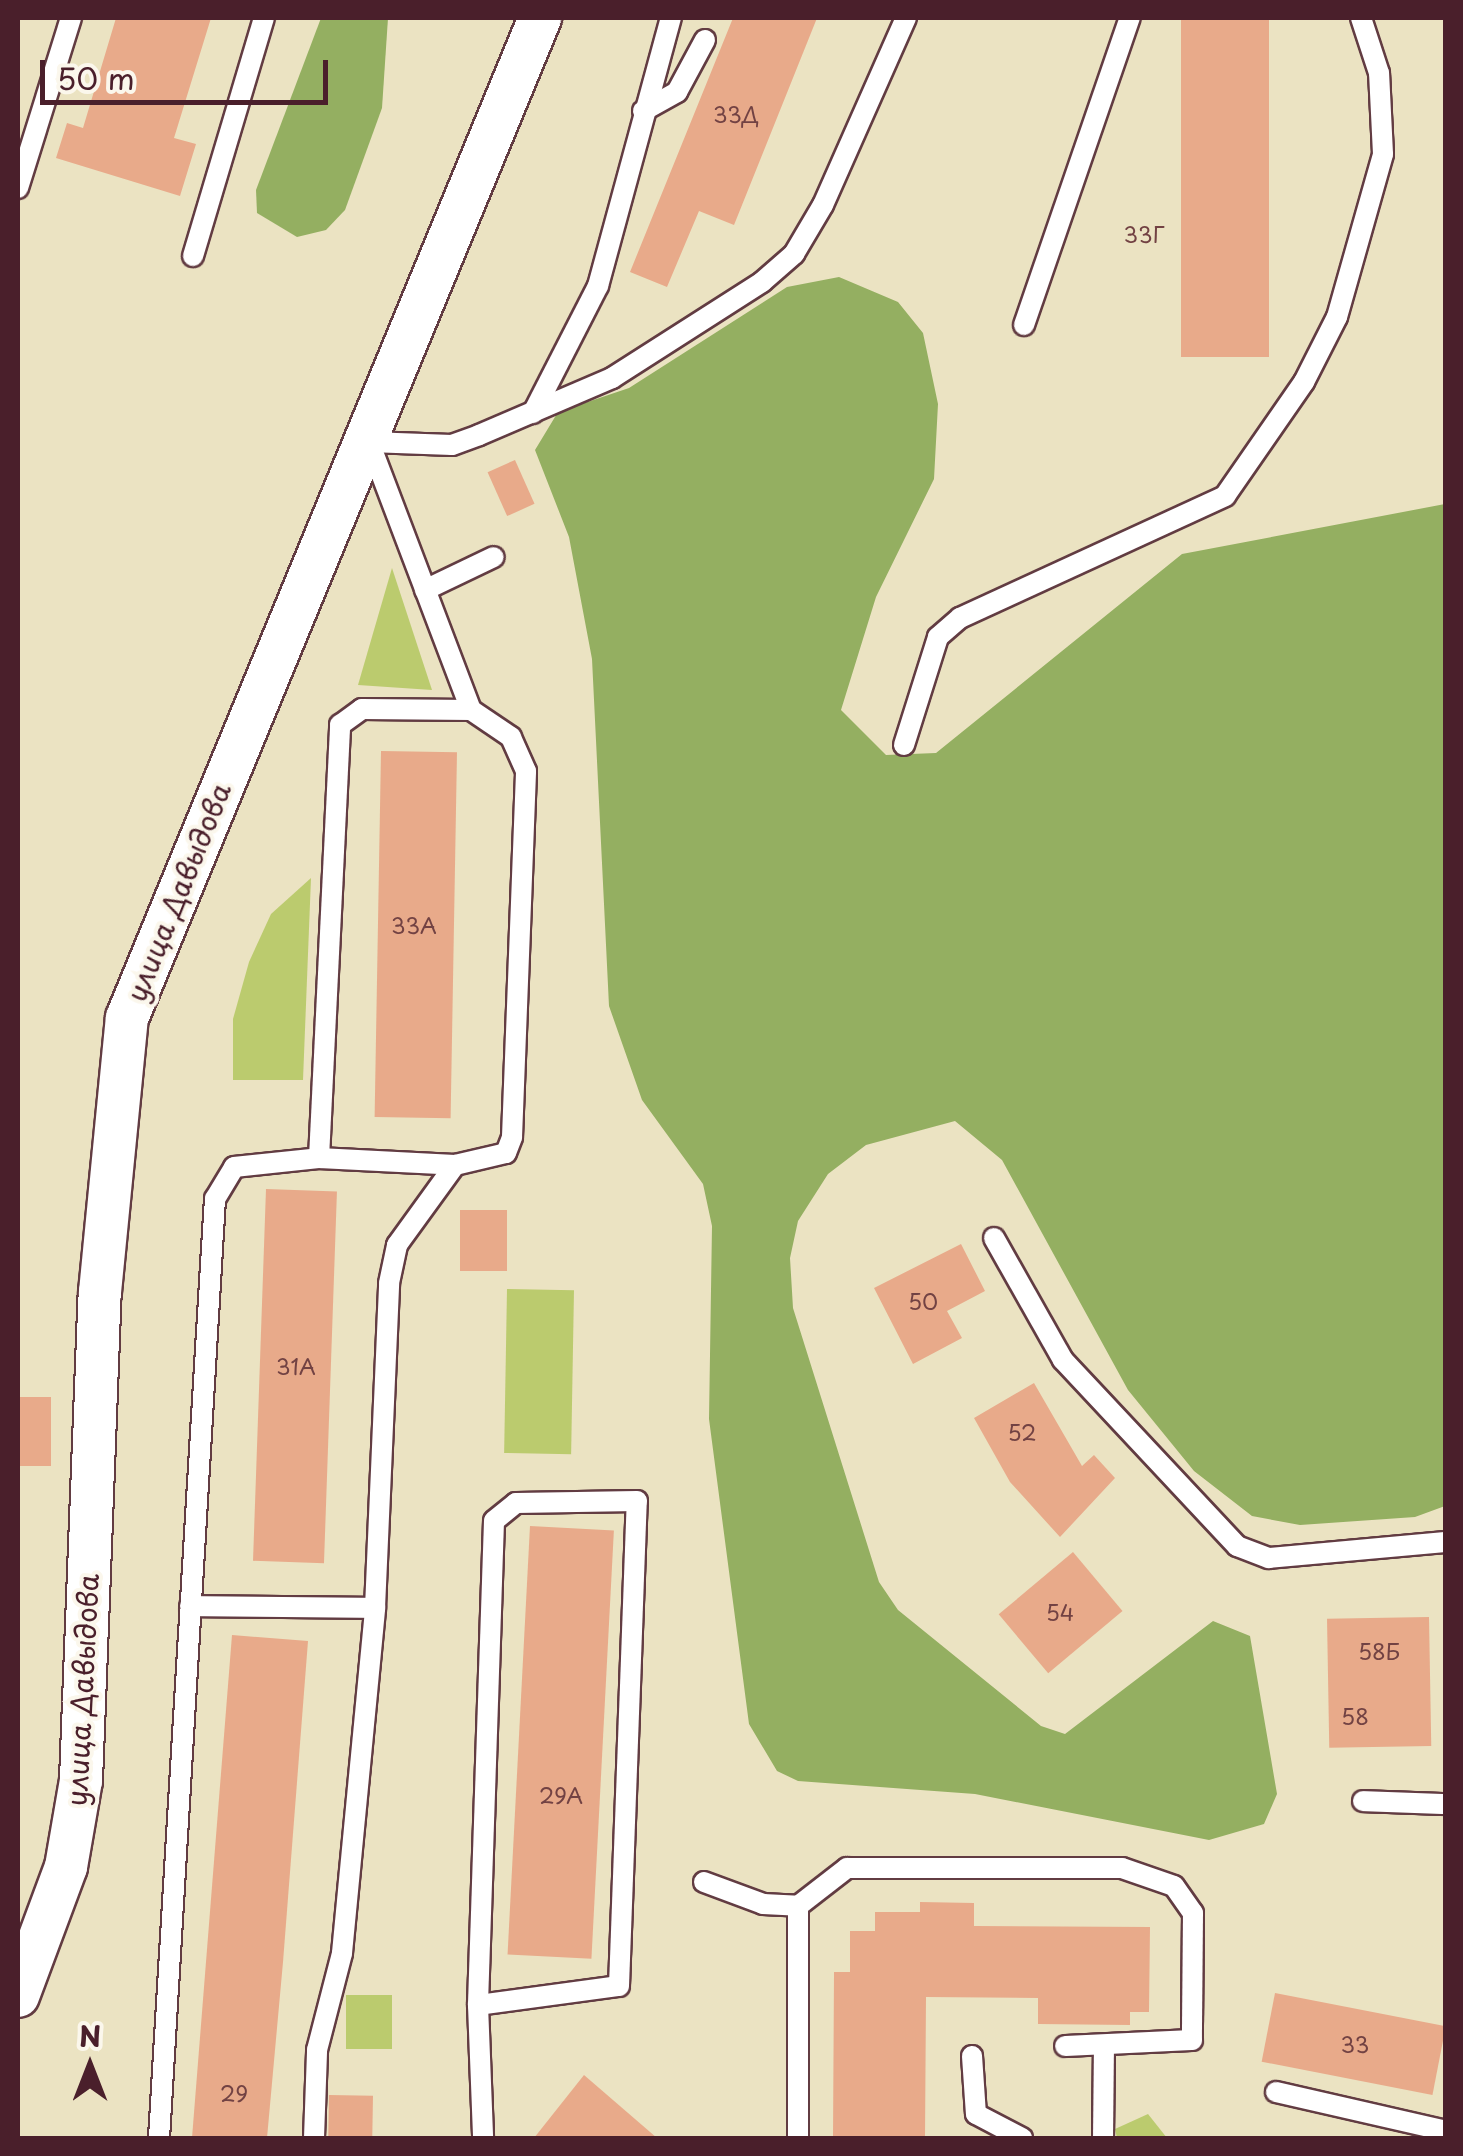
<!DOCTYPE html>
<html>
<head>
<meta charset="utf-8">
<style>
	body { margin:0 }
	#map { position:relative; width:1463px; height:2156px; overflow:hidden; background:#ebe3c2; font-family:"Playpen Sans",sans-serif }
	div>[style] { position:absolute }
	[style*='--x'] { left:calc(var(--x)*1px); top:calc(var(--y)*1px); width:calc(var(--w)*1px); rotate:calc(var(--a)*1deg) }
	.green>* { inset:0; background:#bbcb6e; transform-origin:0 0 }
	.forest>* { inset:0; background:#94af61 }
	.building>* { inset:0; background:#e8aa8a; transform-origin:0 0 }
	.roads { filter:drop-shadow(2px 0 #623c42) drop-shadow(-2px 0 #623c42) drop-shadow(0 2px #623c42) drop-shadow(0 -2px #623c42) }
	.service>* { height:20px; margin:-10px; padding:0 10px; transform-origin:10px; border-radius:10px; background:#fff }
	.minor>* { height:42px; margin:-21px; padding:0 21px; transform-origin:21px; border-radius:21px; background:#fff }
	span { translate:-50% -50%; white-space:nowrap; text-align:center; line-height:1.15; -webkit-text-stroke:8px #fbf7ec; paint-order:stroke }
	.number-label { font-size:22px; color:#724243 }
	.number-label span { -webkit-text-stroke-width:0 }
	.street-label { font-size:28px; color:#4a1f2b }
	.frame { position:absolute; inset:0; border:20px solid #4a1f2b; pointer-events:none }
	.north { position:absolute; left:40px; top:2016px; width:100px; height:100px; -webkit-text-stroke:8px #fbf7ec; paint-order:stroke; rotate:0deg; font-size:28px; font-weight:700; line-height:40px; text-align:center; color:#4a1f2b }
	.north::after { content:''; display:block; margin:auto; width:35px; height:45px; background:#4a1f2b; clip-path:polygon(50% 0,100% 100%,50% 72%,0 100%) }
	.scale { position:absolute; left:40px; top:60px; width:288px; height:45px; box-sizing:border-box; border:5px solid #4a1f2b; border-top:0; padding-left:12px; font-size:30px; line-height:35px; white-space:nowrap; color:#4a1f2b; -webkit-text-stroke:8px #fbf7ec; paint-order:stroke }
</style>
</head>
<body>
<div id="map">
	<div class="green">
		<i style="clip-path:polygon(392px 568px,432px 690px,358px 685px)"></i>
		<i style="clip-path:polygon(311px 878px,303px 1080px,233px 1080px,233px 1019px,249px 962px,271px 914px)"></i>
		<i style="left:507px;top:1289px;width:67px;height:164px;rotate:1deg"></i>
		<i style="left:346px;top:1995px;width:46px;height:54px"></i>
		<i style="clip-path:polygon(1148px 2114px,1167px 2138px,1117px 2138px,1115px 2129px)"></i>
	</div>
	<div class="forest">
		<i style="clip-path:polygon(321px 18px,388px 18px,382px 108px,345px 210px,326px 230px,297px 237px,257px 213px,256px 190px)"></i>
		<i style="clip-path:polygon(839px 277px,898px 302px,923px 333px,938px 404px,934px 479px,876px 597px,841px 710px,886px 755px,936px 753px,1182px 554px,1445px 504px,1445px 1506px,1415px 1517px,1300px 1525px,1252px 1516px,1194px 1471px,1128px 1390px,1002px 1160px,955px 1121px,866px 1145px,828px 1174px,798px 1221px,790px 1258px,793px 1308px,879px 1582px,898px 1610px,1041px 1726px,1065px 1734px,1213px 1621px,1250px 1636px,1277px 1794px,1264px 1824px,1209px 1840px,975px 1794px,798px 1781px,777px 1771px,749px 1724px,709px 1419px,712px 1226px,703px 1184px,642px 1100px,609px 1006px,592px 659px,569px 537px,535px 450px,558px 412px,629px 388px,787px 287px)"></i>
	</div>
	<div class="building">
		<i style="clip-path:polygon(116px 18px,211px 18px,174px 138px,196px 144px,180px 196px,56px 158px,67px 123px,83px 128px)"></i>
		<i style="clip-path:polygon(733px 18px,817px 18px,734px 225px,699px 211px,667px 287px,630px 272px)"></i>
		<i style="left:1181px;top:18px;width:88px;height:339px"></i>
		<i style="left:515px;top:460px;width:48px;height:30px;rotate:66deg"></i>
		<i style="left:381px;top:751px;width:76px;height:366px;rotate:1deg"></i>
		<i style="left:266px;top:1189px;width:71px;height:372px;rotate:2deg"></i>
		<i style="left:460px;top:1210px;width:47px;height:61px"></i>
		<i style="clip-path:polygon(961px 1244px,985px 1291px,947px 1311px,962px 1338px,913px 1364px,874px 1288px)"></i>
		<i style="clip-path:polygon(1034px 1383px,1082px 1466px,1094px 1455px,1115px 1478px,1060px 1537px,1010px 1482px,974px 1418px)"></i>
		<i style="left:18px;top:1397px;width:33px;height:69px"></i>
		<i style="left:530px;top:1526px;width:84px;height:429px;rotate:3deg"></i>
		<i style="left:1073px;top:1552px;width:77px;height:97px;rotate:50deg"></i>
		<i style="left:1429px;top:1617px;width:129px;height:102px;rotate:89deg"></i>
		<i style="clip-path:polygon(232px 1635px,308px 1641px,283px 1962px,267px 2138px,192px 2138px)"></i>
		<i style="clip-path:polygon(920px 1902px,974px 1903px,974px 1926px,1150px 1927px,1149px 2012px,1130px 2012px,1130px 2025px,1038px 2024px,1038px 1998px,926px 1997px,925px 2138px,833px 2138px,834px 1972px,850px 1972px,850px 1931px,875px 1931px,875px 1912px,920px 1912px)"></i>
		<i style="left:1275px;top:1993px;width:174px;height:70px;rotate:11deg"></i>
		<i style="clip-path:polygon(584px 2075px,657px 2138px,534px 2138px)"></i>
		<i style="left:329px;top:2095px;width:44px;height:43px;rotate:1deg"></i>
	</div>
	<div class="roads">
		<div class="service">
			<i style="--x:643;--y:111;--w:39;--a:-29"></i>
			<i style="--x:677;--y:92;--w:59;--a:-61.7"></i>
			<i style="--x:18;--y:188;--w:178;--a:-72.7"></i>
			<i style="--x:193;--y:256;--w:248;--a:-73.4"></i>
			<i style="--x:1024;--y:325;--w:325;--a:-71"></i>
			<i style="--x:533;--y:413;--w:143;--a:-62.9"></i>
			<i style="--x:598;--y:286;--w:278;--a:-74.8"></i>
			<i style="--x:425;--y:590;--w:76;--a:-25.6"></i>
			<i style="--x:904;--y:745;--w:113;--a:-72.5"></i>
			<i style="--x:938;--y:637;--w:29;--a:-41"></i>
			<i style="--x:960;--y:618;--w:292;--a:-24.7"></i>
			<i style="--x:1225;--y:496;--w:139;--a:-55.3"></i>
			<i style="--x:1304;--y:382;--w:73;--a:-63.1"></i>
			<i style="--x:1337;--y:317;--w:169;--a:-74.2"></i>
			<i style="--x:1383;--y:154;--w:81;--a:-92.8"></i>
			<i style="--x:1379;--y:73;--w:58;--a:-108.1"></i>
			<i style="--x:319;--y:1158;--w:136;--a:2.9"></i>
			<i style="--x:994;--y:1238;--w:140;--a:60.5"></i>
			<i style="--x:1063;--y:1360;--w:255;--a:46.9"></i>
			<i style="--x:1237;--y:1546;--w:34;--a:21"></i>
			<i style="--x:1269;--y:1558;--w:178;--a:-5.2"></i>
			<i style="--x:190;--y:1606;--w:185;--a:0.6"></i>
			<i style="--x:1363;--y:1801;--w:83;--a:2.1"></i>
			<i style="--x:704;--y:1882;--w:63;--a:20.4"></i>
			<i style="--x:763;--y:1904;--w:35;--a:3"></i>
			<i style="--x:478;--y:2005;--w:142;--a:-7.7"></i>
			<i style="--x:619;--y:1986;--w:485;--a:-87.9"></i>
			<i style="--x:637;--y:1501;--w:121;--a:179.1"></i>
			<i style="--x:516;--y:1503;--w:28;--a:141"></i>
			<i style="--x:494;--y:1521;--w:484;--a:91.9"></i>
			<i style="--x:478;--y:2005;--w:133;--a:87.8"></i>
			<i style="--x:972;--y:2056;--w:58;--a:86.1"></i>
			<i style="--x:976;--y:2114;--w:52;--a:27.6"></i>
			<i style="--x:1276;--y:2092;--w:174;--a:12.9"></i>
			<i style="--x:159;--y:2138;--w:941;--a:-86.59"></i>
			<i style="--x:215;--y:1199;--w:37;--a:-59"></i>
			<i style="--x:234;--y:1167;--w:85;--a:-6"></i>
			<i style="--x:319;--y:1158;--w:434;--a:-87.2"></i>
			<i style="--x:340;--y:725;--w:27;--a:-36"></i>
			<i style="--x:362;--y:709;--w:109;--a:0.5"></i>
			<i style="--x:314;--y:2138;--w:88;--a:-88"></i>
			<i style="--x:317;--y:2050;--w:100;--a:-75.5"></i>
			<i style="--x:342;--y:1953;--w:347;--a:-84.5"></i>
			<i style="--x:375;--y:1608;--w:325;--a:-87.5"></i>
			<i style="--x:389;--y:1283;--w:39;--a:-78"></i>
			<i style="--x:397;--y:1245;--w:99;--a:-54.1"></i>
			<i style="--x:455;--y:1165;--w:52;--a:-13.2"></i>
			<i style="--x:506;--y:1153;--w:17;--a:-69"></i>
			<i style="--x:512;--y:1137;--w:366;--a:-87.8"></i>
			<i style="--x:526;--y:771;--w:37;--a:-114"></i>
			<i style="--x:511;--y:737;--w:48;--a:-146"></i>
			<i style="--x:471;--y:710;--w:287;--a:-110.8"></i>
			<i style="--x:369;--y:442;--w:83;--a:2.1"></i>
			<i style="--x:452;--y:445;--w:29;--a:-20"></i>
			<i style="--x:479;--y:435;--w:145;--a:-23.2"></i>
			<i style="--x:612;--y:378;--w:178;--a:-32.6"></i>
			<i style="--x:762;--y:282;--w:43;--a:-41.2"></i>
			<i style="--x:794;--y:254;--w:57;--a:-59.4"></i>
			<i style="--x:823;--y:205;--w:205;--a:-66.1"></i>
			<i style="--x:798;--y:2138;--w:232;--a:-90"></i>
			<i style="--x:798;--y:1906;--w:62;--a:-37.8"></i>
			<i style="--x:847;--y:1868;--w:275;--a:0"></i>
			<i style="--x:1122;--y:1868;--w:55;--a:19.1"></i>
			<i style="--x:1174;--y:1886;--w:33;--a:55"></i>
			<i style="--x:1193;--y:1913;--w:127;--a:90.5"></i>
			<i style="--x:1192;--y:2040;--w:127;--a:177.3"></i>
			<i style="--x:1103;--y:2138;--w:92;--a:-89.4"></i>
		</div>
		<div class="minor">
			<i style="--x:18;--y:1996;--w:138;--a:-69.6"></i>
			<i style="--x:66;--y:1867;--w:88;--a:-80.2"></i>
			<i style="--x:81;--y:1780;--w:488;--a:-87.8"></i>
			<i style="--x:100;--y:1292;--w:275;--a:-84.4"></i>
			<i style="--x:127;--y:1018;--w:1082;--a:-67.56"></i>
		</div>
	</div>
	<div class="number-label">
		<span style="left:736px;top:114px">33Д</span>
		<span style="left:1144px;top:234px">33Г</span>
		<span style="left:414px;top:925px">33А</span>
		<span style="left:923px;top:1301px">50</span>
		<span style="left:296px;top:1366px">31А</span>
		<span style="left:1022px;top:1432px">52</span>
		<span style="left:1060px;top:1612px">54</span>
		<span style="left:1379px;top:1651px">58Б</span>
		<span style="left:1355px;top:1716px">58</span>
		<span style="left:561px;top:1795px">29А</span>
		<span style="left:1355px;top:2044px">33</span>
		<span style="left:234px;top:2093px">29</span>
	</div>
	<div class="street-label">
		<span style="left:178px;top:892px;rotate:-68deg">улица Давыдова</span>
		<span style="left:82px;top:1690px;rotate:-87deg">улица Давыдова</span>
	</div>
	<div class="frame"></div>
	<div class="north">N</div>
	<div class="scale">50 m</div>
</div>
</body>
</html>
